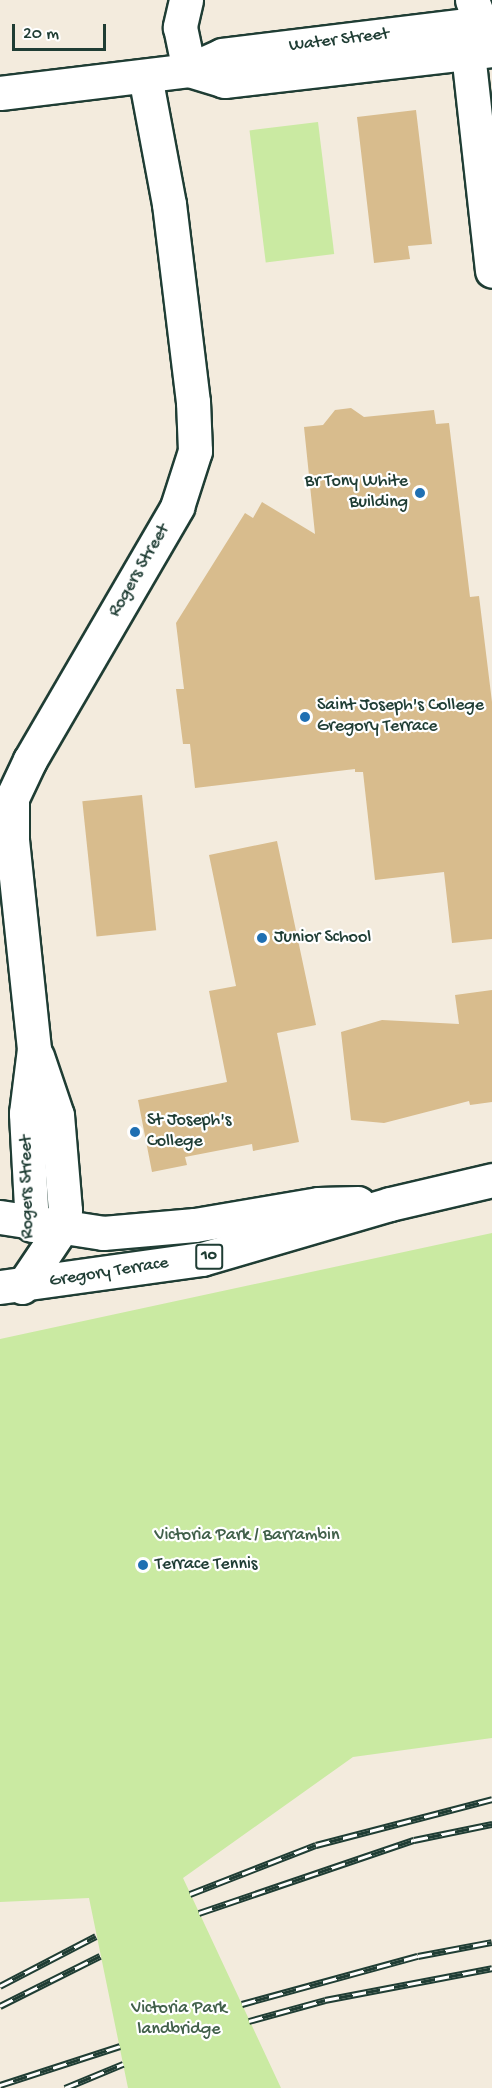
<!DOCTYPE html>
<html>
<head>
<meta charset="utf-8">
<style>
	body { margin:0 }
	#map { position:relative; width:492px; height:2088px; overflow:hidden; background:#f3ebdd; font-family:"Gochi Hand",sans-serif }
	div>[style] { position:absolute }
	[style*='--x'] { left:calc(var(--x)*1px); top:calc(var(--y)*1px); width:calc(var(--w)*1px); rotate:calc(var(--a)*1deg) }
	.green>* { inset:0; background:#caeaa2; transform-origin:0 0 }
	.building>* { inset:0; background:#d8bc8d; transform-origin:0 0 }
	.roads { filter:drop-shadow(2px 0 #1f3d34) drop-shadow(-2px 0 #1f3d34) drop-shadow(0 2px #1f3d34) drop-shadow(0 -2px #1f3d34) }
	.minor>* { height:33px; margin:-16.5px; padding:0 16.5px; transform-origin:16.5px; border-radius:16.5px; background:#fff }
	.major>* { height:33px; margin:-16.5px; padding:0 16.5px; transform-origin:16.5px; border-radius:16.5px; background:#fff }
	.rail>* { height:7px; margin-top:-3.5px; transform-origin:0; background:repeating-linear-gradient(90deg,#fff 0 14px,#1f3d34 0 28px); box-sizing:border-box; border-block:2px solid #1f3d34 }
	.dots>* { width:16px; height:16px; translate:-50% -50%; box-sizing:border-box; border:3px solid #fff; border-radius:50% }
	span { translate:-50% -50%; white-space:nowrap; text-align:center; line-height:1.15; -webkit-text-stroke:4.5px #fff; paint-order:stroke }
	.shield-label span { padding:2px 4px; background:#fff; border:2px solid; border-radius:4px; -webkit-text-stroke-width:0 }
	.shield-label { font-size:16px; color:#1f3d34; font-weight:700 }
	.street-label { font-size:18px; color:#1f3d34 }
	.poi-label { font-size:18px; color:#1f3d34 }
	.right { translate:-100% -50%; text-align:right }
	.left { translate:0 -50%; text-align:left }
	.park-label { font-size:18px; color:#41604a }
	.scale { position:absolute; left:12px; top:24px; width:94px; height:27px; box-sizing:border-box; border:3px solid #1f3d34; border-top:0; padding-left:8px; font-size:18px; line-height:21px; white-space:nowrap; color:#1f3d34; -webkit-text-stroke:4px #fff; paint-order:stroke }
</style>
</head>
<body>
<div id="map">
	<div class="green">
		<i style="left:318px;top:122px;width:133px;height:69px;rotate:83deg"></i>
		<i style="clip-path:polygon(492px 1233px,492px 1738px,353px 1757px,183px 1878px,281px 2088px,128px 2088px,89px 1898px,0 1902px,0 1339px)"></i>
	</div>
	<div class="building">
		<i style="clip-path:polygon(416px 110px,432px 244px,408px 246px,410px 259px,374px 263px,357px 117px)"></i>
		<i style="clip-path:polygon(351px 408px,364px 417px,434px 410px,436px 424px,449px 423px,470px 597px,479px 596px,492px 702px,492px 939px,452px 943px,444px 872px,375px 880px,363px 772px,355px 772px,355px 769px,195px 788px,190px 744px,183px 744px,176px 689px,184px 689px,176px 623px,245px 513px,253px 518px,262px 502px,315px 534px,304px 427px,323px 425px,335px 410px)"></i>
		<i style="left:142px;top:795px;width:136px;height:60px;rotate:84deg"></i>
		<i style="clip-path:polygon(277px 841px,316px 1025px,277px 1033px,299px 1142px,253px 1151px,252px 1144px,185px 1157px,187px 1165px,152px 1172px,138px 1100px,227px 1082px,209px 991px,236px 986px,209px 855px)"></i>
		<i style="clip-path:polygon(492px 990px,492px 1102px,470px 1105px,469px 1101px,384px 1123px,351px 1120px,341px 1032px,382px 1020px,459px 1024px,455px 995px)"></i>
	</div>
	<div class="roads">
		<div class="minor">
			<i style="--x:186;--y:0;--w:28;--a:103"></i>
			<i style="--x:180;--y:27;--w:44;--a:78.2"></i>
			<i style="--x:472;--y:0;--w:25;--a:69"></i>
			<i style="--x:468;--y:53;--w:219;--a:83.7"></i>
			<i style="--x:37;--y:1056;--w:62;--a:71.3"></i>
			<i style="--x:57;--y:1115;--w:95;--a:85.2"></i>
			<i style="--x:65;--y:1210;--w:19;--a:102"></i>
			<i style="--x:32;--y:1225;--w:112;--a:-93.1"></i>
			<i style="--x:26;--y:1113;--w:64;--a:-82.9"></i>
			<i style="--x:34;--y:1049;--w:209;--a:-96"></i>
			<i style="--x:12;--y:841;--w:43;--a:-90"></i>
			<i style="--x:12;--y:798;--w:42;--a:-64.7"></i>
			<i style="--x:30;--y:760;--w:293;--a:-59.8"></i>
			<i style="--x:177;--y:507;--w:59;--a:-72.2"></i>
			<i style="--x:195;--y:451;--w:49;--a:-92.3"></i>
			<i style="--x:193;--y:402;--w:199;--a:-96.9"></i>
			<i style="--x:169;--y:204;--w:130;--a:-100.6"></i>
		</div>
		<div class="major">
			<i style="--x:189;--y:70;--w:37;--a:17"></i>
			<i style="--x:224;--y:81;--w:270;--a:-6.6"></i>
			<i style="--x:0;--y:93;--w:190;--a:-6.9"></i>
			<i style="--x:189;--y:70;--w:36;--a:-24"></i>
			<i style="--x:222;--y:55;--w:272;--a:-7"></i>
			<i style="--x:0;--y:1217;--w:104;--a:8.8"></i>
			<i style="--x:103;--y:1233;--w:92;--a:-5"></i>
			<i style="--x:195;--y:1225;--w:125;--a:-9.7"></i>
			<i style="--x:318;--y:1204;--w:40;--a:-1.4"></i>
			<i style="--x:0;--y:1287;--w:204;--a:-7.9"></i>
			<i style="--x:202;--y:1259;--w:196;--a:-16.3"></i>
			<i style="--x:390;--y:1204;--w:105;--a:-13.2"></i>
			<i style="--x:22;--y:1287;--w:70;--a:-56.1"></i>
		</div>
	</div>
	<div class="rail">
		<i style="--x:190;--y:1894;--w:135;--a:-21.3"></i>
		<i style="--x:316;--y:1845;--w:182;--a:-14.6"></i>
		<i style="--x:199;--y:1913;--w:227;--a:-18.8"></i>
		<i style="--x:414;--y:1840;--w:80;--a:-11.6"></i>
		<i style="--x:0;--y:1986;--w:108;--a:-27.5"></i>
		<i style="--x:242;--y:2004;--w:182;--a:-15.3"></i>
		<i style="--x:418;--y:1956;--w:75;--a:-10.7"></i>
		<i style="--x:0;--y:2006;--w:112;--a:-26.6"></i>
		<i style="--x:249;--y:2021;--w:79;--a:-15.4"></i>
		<i style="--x:325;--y:2000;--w:170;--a:-10.8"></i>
		<i style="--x:0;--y:2085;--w:126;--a:-18"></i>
		<i style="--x:65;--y:2088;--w:63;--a:-22.5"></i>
	</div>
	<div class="dots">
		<i style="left:420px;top:493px;background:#1f6fb2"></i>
		<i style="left:305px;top:717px;background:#1f6fb2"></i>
		<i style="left:262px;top:938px;background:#1f6fb2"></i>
		<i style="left:135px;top:1132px;background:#1f6fb2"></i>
		<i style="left:143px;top:1565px;background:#1f6fb2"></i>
	</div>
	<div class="shield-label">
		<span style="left:209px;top:1257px">10</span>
	</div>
	<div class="street-label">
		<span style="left:339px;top:41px;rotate:-7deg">Water Street</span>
		<span style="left:140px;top:571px;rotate:-60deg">Rogers Street</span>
		<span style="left:28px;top:1187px;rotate:-91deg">Rogers Street</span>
		<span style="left:109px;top:1273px;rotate:-9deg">Gregory Terrace</span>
	</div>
	<div class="poi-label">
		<span class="right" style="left:408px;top:493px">Br Tony White<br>Building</span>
		<span class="left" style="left:317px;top:717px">Saint Joseph's College<br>Gregory Terrace</span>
		<span class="left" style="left:274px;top:938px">Junior School</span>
		<span class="left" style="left:147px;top:1132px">St Joseph's<br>College</span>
		<span class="left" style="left:155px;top:1565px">Terrace Tennis</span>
	</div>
	<div class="park-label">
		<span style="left:247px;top:1536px">Victoria Park / Barrambin</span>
		<span style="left:179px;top:2020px">Victoria Park<br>landbridge</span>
	</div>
	<div class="scale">20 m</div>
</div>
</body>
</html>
